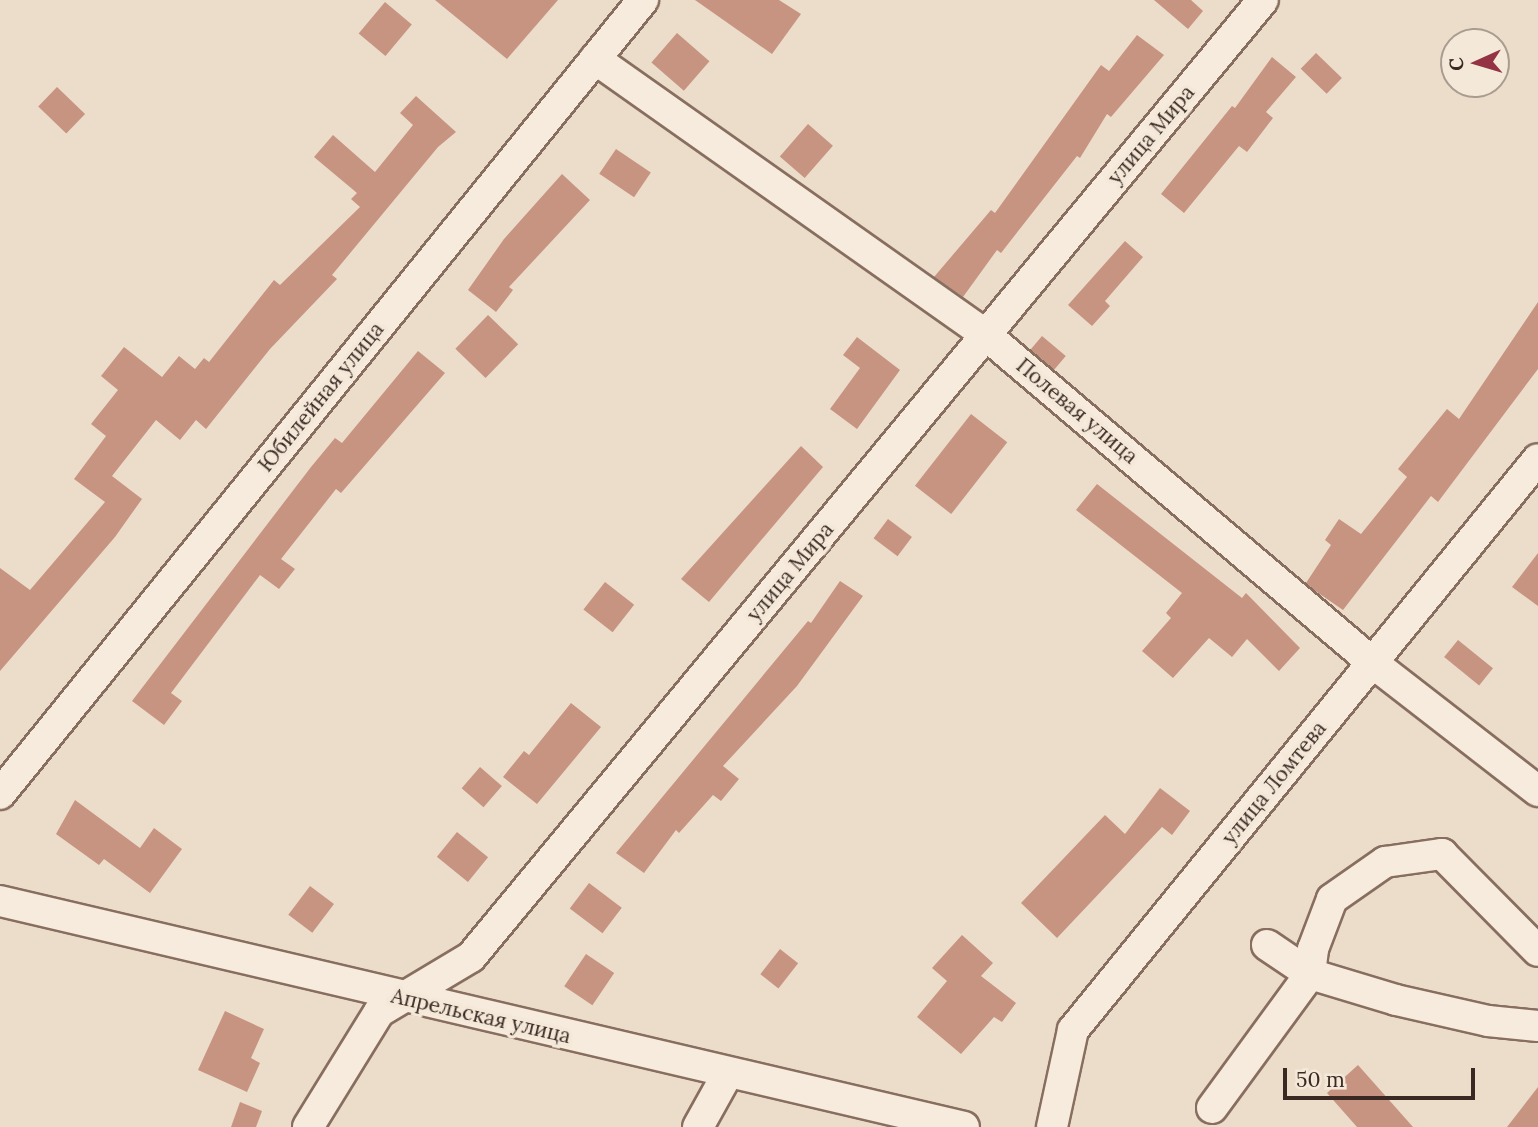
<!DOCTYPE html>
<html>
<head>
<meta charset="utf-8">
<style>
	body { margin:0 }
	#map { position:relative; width:1538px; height:1127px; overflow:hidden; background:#ecdcca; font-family:Lora,serif }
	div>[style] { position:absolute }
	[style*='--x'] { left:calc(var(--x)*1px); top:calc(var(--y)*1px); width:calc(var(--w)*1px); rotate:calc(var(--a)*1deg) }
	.building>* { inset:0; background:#c89482; transform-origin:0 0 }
	.roads { filter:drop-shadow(2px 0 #886e5f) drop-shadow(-2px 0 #886e5f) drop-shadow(0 2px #886e5f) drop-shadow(0 -2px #886e5f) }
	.minor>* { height:30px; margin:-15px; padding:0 15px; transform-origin:15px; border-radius:15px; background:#f7ebdd }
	span { translate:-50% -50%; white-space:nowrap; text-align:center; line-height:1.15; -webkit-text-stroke:7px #f4e8d9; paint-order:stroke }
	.street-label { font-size:21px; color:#392922 }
	.north { position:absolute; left:1440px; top:28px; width:70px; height:70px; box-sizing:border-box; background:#f4e8d9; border:2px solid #a99c90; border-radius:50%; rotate:266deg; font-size:19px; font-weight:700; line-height:28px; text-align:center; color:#392922 }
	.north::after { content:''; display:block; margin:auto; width:24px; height:32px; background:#933343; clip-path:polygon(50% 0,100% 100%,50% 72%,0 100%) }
	.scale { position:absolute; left:1283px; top:1068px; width:192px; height:32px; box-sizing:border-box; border:4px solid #392922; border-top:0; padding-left:9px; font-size:21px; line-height:24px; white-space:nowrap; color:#392922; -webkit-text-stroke:5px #f4e8d9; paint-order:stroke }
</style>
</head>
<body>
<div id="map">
	<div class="building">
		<i style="clip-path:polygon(435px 0,558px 0,507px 59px)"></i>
		<i style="clip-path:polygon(695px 0,779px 0,801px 14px,772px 54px)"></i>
		<i style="clip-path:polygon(1154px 0,1191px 0,1203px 11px,1188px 29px)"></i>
		<i style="left:385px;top:2px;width:35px;height:41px;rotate:40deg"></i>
		<i style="left:677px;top:33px;width:43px;height:39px;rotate:41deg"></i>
		<i style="clip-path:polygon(1137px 35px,1164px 55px,1111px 117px,1107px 114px,1080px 158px,1077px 156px,1001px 253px,997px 250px,963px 297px,934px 277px,991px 210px,995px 213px,1101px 65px,1109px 71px)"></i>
		<i style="left:1316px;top:53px;width:36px;height:22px;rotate:44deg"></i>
		<i style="clip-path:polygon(1272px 57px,1296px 77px,1266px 112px,1273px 118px,1247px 152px,1239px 146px,1184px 213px,1161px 194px,1232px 106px,1235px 108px)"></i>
		<i style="left:57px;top:87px;width:39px;height:27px;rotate:44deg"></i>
		<i style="clip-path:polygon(416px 96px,456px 132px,438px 147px,332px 275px,337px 279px,270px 349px,206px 429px,196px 420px,180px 440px,156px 420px,112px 476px,142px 499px,115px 537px,0 671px,0 568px,30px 590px,105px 502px,74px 479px,106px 436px,91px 424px,118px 390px,101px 376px,124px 347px,162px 377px,179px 356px,195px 369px,204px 358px,209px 362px,274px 280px,280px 285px,360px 207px,351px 199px,357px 193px,314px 157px,333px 135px,375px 172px,413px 125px,400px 113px)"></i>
		<i style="left:808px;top:124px;width:33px;height:43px;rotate:41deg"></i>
		<i style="left:616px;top:149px;width:42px;height:30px;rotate:34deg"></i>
		<i style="clip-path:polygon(562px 174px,590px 200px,509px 287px,513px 290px,496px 312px,468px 290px,504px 239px)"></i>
		<i style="clip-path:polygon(1125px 241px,1143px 257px,1105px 301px,1110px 306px,1092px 326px,1068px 305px)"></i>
		<i style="clip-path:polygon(1538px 302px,1538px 369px,1453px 482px,1438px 502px,1431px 496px,1343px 610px,1314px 590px,1306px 583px,1331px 545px,1325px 540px,1339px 519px,1361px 534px,1407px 477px,1398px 469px,1447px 409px,1459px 419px)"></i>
		<i style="left:488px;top:315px;width:42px;height:47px;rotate:44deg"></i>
		<i style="left:1042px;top:336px;width:31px;height:18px;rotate:40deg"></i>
		<i style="clip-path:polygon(857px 337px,900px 370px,857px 429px,830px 409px,860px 368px,843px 355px)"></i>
		<i style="clip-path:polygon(418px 351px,445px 373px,341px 493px,336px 489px,281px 559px,295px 569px,279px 589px,260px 575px,171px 693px,182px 701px,164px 725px,132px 701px,311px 467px,335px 438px,342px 443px)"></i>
		<i style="left:971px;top:414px;width:46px;height:91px;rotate:38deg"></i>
		<i style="clip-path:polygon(801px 446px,823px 467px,709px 602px,681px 579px)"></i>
		<i style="clip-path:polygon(1097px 484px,1242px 598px,1246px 593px,1300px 648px,1279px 671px,1247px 639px,1232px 657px,1209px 638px,1173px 678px,1142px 651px,1171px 618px,1166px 613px,1182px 593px,1076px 510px)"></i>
		<i style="left:888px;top:519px;width:30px;height:24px;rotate:37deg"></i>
		<i style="clip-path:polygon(1538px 553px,1538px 606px,1512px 587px)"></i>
		<i style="clip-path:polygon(840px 581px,863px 596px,797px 686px,723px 766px,739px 779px,721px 801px,713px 795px,679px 833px,676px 830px,644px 873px,616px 853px,808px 621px,811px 623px)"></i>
		<i style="left:605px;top:582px;width:37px;height:35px;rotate:38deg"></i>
		<i style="left:1458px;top:640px;width:45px;height:22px;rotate:39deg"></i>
		<i style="clip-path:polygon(571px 703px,601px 727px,537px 804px,503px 777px,524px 751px,529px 755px)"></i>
		<i style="left:480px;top:767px;width:29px;height:28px;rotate:41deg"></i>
		<i style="clip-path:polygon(1160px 788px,1190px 811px,1172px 835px,1162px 827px,1057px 938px,1021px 903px,1105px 815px,1125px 834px)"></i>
		<i style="clip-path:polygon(75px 800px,140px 848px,154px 828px,182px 849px,150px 893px,104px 859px,99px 865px,56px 834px)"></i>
		<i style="left:457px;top:832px;width:40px;height:32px;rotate:39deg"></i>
		<i style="left:589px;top:883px;width:41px;height:32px;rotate:37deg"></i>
		<i style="left:310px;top:886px;width:30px;height:36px;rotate:37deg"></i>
		<i style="clip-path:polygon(962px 935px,993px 963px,981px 976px,1016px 1003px,1002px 1022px,994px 1017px,961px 1054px,917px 1017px,947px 981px,932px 968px)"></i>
		<i style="left:780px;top:949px;width:23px;height:32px;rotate:38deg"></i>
		<i style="left:586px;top:954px;width:34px;height:39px;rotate:34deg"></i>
		<i style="clip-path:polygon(225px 1011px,264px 1029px,251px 1058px,260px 1063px,247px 1092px,198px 1070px)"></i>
		<i style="clip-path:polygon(1358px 1065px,1413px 1127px,1357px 1127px,1327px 1093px)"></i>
		<i style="clip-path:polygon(1538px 1087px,1538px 1127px,1507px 1127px)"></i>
		<i style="clip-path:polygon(240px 1102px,262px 1111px,256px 1127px,231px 1127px)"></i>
	</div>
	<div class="roads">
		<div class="minor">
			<i style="--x:595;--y:59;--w:479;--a:35.2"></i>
			<i style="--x:986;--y:335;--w:507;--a:40.28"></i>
			<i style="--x:1373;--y:663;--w:209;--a:37.8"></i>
			<i style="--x:0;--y:794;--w:1022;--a:-51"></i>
			<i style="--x:0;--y:901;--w:990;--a:13.19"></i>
			<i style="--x:1267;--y:945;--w:52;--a:34"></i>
			<i style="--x:1310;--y:974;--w:90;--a:16.8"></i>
			<i style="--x:1396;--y:1000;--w:94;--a:12.9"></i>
			<i style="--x:1488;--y:1021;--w:50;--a:5.7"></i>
			<i style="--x:1212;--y:1108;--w:166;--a:-53.8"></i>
			<i style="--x:1310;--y:974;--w:25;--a:-83"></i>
			<i style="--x:1313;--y:949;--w:53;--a:-69.2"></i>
			<i style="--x:1332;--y:899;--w:65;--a:-34.9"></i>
			<i style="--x:1385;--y:862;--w:58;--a:-8"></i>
			<i style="--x:1442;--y:854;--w:136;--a:45.3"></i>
			<i style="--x:308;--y:1127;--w:135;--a:-58.3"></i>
			<i style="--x:379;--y:1012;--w:107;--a:-30.9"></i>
			<i style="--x:471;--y:957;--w:1242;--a:-50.39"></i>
			<i style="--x:698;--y:1127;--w:62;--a:-60.9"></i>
			<i style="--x:1052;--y:1127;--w:99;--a:-77.8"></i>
			<i style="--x:1073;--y:1030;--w:736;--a:-50.84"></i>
		</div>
	</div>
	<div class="street-label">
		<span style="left:1151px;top:135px;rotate:-50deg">улица Мира</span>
		<span style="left:321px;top:397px;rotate:-51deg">Юбилейная улица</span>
		<span style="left:1077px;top:411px;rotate:40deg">Полевая улица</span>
		<span style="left:790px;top:572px;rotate:-50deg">улица Мира</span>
		<span style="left:1274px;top:783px;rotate:-51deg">улица Ломтева</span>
		<span style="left:481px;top:1016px;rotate:13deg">Апрельская улица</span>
	</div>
	<div class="north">С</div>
	<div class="scale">50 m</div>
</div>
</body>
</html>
